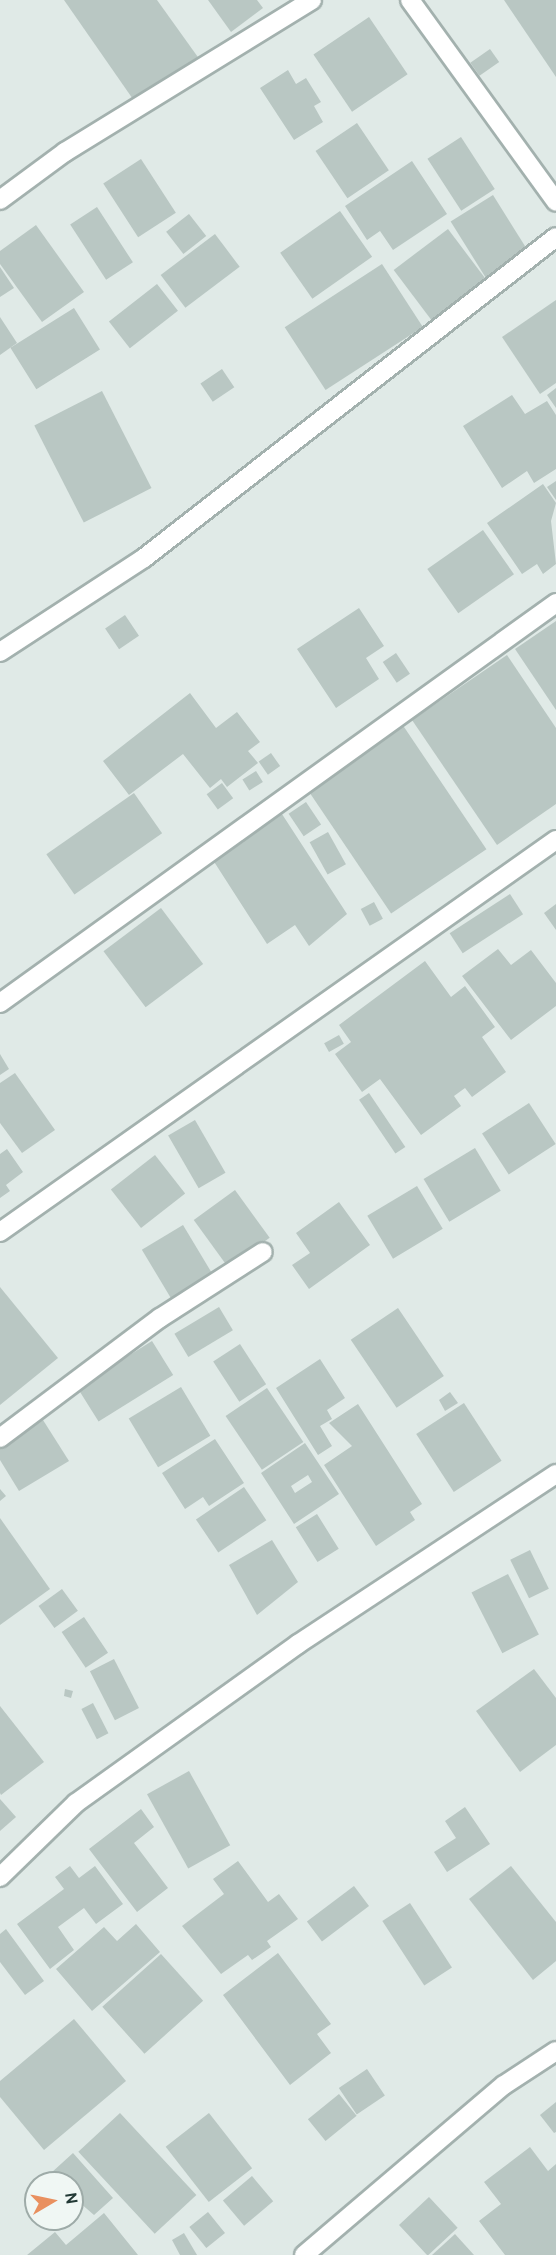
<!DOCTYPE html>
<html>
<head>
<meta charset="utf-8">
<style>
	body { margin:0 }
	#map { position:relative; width:556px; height:2255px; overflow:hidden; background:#e0eae7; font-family:Overpass,sans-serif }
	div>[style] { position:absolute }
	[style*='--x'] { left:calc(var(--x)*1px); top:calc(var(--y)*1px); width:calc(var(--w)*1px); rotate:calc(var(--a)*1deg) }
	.building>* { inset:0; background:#b9c7c3; transform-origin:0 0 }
	.roads { filter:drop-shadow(2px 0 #a3b1ae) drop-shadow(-2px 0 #a3b1ae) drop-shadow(0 2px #a3b1ae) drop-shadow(0 -2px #a3b1ae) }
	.street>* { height:18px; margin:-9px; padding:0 9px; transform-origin:9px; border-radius:9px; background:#fff }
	span { translate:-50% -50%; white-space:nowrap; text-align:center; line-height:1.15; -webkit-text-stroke:4.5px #f0f7f4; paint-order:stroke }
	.north { position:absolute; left:24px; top:2171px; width:60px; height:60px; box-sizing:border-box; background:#f0f7f4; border:2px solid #9eaba8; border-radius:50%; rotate:81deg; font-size:16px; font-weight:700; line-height:24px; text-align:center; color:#223935 }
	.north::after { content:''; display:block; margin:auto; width:21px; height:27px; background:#e9905f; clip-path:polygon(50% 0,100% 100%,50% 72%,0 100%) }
</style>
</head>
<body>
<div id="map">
	<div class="building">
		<i style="clip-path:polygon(64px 0,157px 0,200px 60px,137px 105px)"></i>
		<i style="clip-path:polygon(208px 0,257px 0,263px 8px,231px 32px)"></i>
		<i style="clip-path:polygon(504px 0,556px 0,556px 77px)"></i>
		<i style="left:369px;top:17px;width:69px;height:67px;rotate:56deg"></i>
		<i style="left:490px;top:49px;width:16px;height:24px;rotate:55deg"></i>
		<i style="clip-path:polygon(288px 70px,296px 84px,306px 78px,321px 102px,314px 106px,323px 122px,294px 140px,260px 88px)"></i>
		<i style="left:357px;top:123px;width:57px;height:50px;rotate:56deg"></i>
		<i style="left:461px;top:137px;width:62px;height:40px;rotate:57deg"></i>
		<i style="left:141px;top:159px;width:64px;height:45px;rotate:57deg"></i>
		<i style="clip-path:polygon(412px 161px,447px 214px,393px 250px,380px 231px,367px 240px,345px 206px)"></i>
		<i style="left:493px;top:195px;width:70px;height:50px;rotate:58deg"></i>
		<i style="left:97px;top:207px;width:66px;height:32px;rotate:57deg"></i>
		<i style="left:340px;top:211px;width:56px;height:73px;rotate:55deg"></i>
		<i style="left:189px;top:214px;width:28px;height:29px;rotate:52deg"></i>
		<i style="clip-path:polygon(36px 225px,84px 292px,42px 322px,0 264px,0 251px)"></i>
		<i style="left:448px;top:229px;width:67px;height:68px;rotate:53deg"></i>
		<i style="left:215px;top:234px;width:41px;height:68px;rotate:53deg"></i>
		<i style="left:382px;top:264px;width:75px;height:116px;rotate:57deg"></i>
		<i style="clip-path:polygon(0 267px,14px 288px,0 297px)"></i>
		<i style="left:157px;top:284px;width:34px;height:61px;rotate:52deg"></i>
		<i style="clip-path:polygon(556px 300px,556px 383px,540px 394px,502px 337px)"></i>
		<i style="left:74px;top:308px;width:49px;height:75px;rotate:58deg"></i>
		<i style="clip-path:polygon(0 317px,17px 343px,0 355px)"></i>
		<i style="left:222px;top:369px;width:22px;height:26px;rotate:56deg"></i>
		<i style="clip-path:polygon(556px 388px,556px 408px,547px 395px)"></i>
		<i style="left:102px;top:391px;width:109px;height:76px;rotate:63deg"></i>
		<i style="clip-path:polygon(512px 395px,525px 414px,547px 401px,556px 415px,556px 469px,534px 483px,527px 471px,502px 488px,463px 426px)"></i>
		<i style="clip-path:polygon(556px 481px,556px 500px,547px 487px)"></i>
		<i style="clip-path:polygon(543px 484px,556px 503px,551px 521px,556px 564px,543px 574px,537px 564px,522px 574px,487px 523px)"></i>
		<i style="left:483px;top:530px;width:54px;height:68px;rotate:55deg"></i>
		<i style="clip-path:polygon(359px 608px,384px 646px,366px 658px,379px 679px,336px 708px,297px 649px)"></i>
		<i style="left:125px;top:615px;width:25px;height:24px;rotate:56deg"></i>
		<i style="clip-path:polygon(556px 621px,556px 710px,515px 649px)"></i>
		<i style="left:396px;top:653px;width:25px;height:16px;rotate:56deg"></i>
		<i style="clip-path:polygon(507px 655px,556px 728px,556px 804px,497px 845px,412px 720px)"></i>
		<i style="clip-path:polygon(190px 693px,216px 728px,237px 712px,260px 742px,248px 751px,258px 763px,227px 787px,221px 779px,210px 788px,183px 754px,129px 795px,103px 761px)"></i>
		<i style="left:402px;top:724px;width:151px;height:115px;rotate:56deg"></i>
		<i style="left:271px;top:753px;width:16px;height:15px;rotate:55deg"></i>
		<i style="left:256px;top:771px;width:13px;height:16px;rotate:58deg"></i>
		<i style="left:222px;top:783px;width:19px;height:19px;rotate:54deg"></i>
		<i style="left:134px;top:793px;width:49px;height:107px;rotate:55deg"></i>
		<i style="left:306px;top:802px;width:27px;height:21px;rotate:56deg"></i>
		<i style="clip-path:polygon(280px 811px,347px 914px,309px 946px,295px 925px,267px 944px,211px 857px)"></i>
		<i style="left:328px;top:832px;width:37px;height:21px;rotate:61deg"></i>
		<i style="left:510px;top:894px;width:24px;height:72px;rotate:57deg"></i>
		<i style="left:374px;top:902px;width:19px;height:15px;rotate:62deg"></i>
		<i style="clip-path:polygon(556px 904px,556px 930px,544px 913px)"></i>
		<i style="left:161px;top:908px;width:70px;height:72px;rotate:53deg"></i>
		<i style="clip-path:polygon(498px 949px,511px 965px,531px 950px,556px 983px,556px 1006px,511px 1040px,462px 976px)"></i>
		<i style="clip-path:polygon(425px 961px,451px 997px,465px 986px,495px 1027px,482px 1037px,506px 1072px,472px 1097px,465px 1088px,454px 1096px,461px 1106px,421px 1135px,380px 1079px,362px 1092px,335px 1054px,351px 1042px,339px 1025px)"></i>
		<i style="left:339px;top:1035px;width:10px;height:17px;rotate:61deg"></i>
		<i style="clip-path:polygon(0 1054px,9px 1069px,0 1075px)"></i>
		<i style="clip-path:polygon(15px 1073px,55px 1130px,22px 1153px,0 1123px,0 1083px)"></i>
		<i style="left:369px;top:1093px;width:65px;height:12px;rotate:56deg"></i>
		<i style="left:529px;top:1103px;width:49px;height:56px;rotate:57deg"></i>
		<i style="left:195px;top:1120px;width:61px;height:31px;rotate:60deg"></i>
		<i style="left:475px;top:1148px;width:50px;height:60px;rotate:59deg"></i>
		<i style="clip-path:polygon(7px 1149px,23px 1172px,6px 1185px,10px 1191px,0 1198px,0 1154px)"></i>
		<i style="left:155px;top:1155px;width:49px;height:56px;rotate:52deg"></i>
		<i style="left:417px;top:1186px;width:50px;height:58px;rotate:59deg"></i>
		<i style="left:235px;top:1190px;width:59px;height:51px;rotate:54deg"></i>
		<i style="clip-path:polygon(339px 1202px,370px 1245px,309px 1289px,292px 1265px,310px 1253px,296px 1233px)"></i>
		<i style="left:183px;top:1225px;width:58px;height:48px;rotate:59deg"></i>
		<i style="clip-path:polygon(0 1287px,58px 1358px,0 1405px)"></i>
		<i style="left:219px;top:1307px;width:27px;height:52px;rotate:59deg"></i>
		<i style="left:398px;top:1308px;width:82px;height:57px;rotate:56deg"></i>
		<i style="left:152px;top:1341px;width:40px;height:88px;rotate:58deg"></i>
		<i style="left:240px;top:1344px;width:48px;height:32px;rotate:57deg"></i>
		<i style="clip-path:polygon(320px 1359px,345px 1398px,327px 1410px,332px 1419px,320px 1426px,332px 1446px,318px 1455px,276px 1388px)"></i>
		<i style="left:181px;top:1387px;width:57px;height:61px;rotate:59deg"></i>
		<i style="left:267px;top:1388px;width:65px;height:50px;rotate:56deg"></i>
		<i style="clip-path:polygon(450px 1392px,458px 1403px,445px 1411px,439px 1400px)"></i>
		<i style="left:464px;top:1403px;width:69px;height:57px;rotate:57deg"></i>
		<i style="clip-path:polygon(358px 1404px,422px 1504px,410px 1512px,415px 1520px,376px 1546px,324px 1465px,352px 1446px,329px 1423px)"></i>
		<i style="clip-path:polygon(43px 1420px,69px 1461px,19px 1491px,0 1460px,0 1446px)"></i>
		<i style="clip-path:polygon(215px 1439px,244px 1483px,209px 1506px,203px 1497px,185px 1509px,162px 1473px)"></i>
		<i style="clip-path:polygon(evenodd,305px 1443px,339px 1494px,294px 1524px,261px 1473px,305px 1443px,308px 1475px,312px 1482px,295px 1493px,291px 1486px,308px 1475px)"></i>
		<i style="left:244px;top:1487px;width:40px;height:58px;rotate:56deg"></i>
		<i style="clip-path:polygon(0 1489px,6px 1496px,0 1501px)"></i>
		<i style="left:317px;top:1514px;width:41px;height:25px;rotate:58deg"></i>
		<i style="clip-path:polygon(0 1518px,50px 1589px,0 1625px)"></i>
		<i style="clip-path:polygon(272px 1540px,298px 1582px,257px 1615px,229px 1565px)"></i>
		<i style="left:530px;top:1550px;width:43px;height:22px;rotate:64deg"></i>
		<i style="left:508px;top:1574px;width:68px;height:41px;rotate:63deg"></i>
		<i style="left:62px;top:1589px;width:27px;height:29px;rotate:54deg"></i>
		<i style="left:84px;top:1617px;width:43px;height:27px;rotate:56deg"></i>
		<i style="left:114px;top:1659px;width:55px;height:27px;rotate:63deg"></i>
		<i style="clip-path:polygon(534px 1669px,556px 1698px,556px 1745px,520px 1772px,476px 1711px)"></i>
		<i style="clip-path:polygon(65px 1689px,73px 1691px,71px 1698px,64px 1696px)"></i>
		<i style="left:93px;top:1703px;width:34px;height:13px;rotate:63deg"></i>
		<i style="clip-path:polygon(0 1706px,44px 1762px,1px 1795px,0 1793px)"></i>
		<i style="left:189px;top:1771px;width:85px;height:48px;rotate:61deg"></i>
		<i style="clip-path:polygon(0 1799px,16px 1817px,0 1831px)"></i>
		<i style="clip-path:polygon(465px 1807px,490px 1844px,447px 1872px,434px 1852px,456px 1838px,445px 1821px)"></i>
		<i style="clip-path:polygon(141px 1809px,154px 1827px,134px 1843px,168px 1888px,137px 1912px,89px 1849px)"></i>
		<i style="clip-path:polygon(238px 1861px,268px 1902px,279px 1894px,298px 1919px,267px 1941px,271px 1947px,252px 1960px,248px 1955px,221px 1974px,182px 1926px,224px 1894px,213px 1879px)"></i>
		<i style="clip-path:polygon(70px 1866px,79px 1878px,95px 1866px,123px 1904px,96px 1924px,84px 1908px,58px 1927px,74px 1950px,50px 1969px,17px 1924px,64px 1889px,55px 1877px)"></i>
		<i style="clip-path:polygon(511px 1866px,556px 1922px,556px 1961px,533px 1980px,469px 1899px)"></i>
		<i style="left:354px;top:1886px;width:25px;height:59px;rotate:53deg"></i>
		<i style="left:410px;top:1903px;width:77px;height:33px;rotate:57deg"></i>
		<i style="clip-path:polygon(136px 1924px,160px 1952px,92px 2011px,56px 1969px,104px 1927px,117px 1941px)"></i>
		<i style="clip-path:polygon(6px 1929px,44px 1981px,25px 1995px,0 1962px,0 1934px)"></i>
		<i style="clip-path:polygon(278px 1953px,331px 2024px,317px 2034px,331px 2053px,290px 2085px,223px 1995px)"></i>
		<i style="left:161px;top:1954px;width:63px;height:79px;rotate:48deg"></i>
		<i style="clip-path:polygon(74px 2019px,126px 2081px,44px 2150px,0 2097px,0 2081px)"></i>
		<i style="left:367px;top:2069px;width:32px;height:34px;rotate:56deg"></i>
		<i style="left:339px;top:2094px;width:28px;height:40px;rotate:51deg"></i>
		<i style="clip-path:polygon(556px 2102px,556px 2132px,554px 2133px,540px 2115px)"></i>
		<i style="left:120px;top:2113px;width:112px;height:57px;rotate:47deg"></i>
		<i style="left:209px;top:2113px;width:70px;height:55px;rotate:52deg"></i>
		<i style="clip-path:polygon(530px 2147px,548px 2171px,556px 2164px,556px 2255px,505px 2255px,479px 2221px,501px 2204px,484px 2182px)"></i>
		<i style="clip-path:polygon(73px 2153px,113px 2198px,94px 2215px,72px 2196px,72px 2183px,40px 2183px)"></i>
		<i style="left:252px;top:2176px;width:33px;height:38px;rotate:50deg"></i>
		<i style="clip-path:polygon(36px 2187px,36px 2206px,26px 2196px)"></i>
		<i style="left:429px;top:2197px;width:42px;height:41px;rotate:47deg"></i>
		<i style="left:208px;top:2212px;width:27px;height:24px;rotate:51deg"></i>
		<i style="clip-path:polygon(104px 2213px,138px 2255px,27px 2255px,55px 2232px,66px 2245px)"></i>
		<i style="clip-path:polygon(184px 2233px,197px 2255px,180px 2255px,172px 2240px)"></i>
		<i style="clip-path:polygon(455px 2234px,474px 2255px,432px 2255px)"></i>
	</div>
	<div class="roads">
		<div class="street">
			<i style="--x:410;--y:0;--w:249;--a:54.1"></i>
			<i style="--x:0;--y:200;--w:81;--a:-36.4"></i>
			<i style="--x:65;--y:152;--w:290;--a:-31.6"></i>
			<i style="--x:0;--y:652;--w:172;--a:-33.1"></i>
			<i style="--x:144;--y:558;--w:522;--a:-37.92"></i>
			<i style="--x:0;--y:1003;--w:685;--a:-35.73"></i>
			<i style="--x:0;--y:1232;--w:680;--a:-35.19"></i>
			<i style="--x:0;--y:1438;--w:200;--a:-36.9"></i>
			<i style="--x:160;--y:1318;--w:122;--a:-32.7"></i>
			<i style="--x:0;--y:1877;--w:106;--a:-44.2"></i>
			<i style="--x:76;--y:1803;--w:273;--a:-35.6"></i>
			<i style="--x:298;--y:1644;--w:309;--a:-33.4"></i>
			<i style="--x:304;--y:2255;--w:262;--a:-40.4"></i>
			<i style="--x:504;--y:2085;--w:62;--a:-33.2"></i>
		</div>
	</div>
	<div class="north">N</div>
</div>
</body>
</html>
